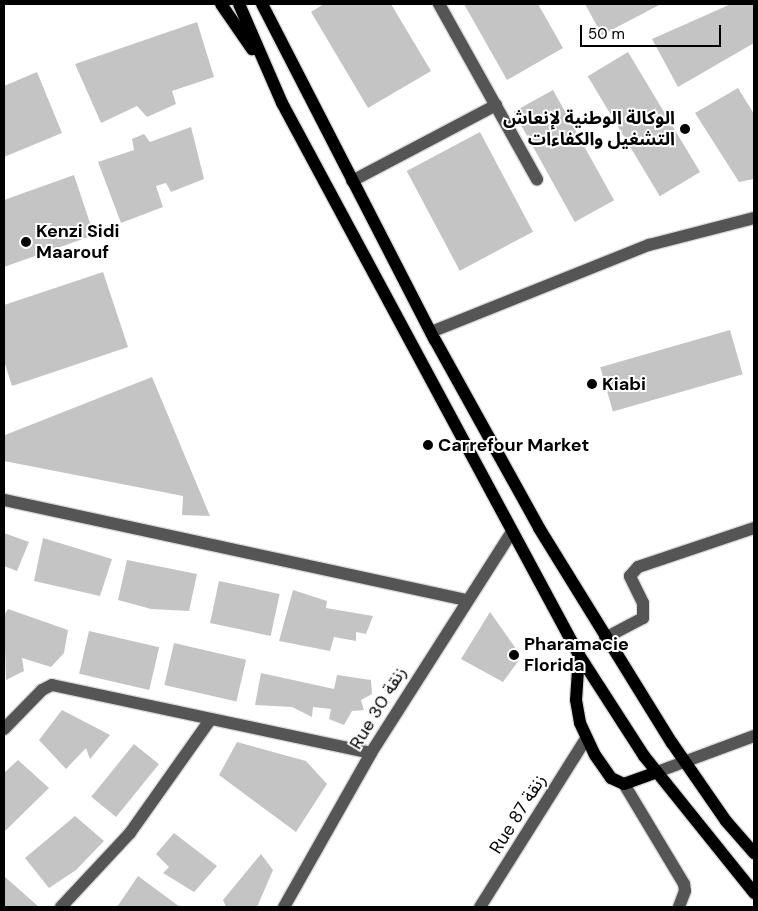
<!DOCTYPE html>
<html>
<head>
<meta charset="utf-8">
<style>
	body { margin:0 }
	#map { position:relative; width:758px; height:911px; overflow:hidden; background:#fff; font-family:"DM Sans","Noto Sans Arabic",sans-serif }
	div>[style] { position:absolute }
	[style*='--x'] { left:calc(var(--x)*1px); top:calc(var(--y)*1px); width:calc(var(--w)*1px); rotate:calc(var(--a)*1deg) }
	.building>* { inset:0; background:#c4c4c4; transform-origin:0 0 }
	.roads { filter:drop-shadow(1px 0 #dbdbdb) drop-shadow(-1px 0 #dbdbdb) drop-shadow(0 1px #dbdbdb) drop-shadow(0 -1px #dbdbdb) }
	.minor>* { height:12px; margin:-6px; padding:0 6px; transform-origin:6px; border-radius:6px; background:#555 }
	.major>* { height:12px; margin:-6px; padding:0 6px; transform-origin:6px; border-radius:6px; background:#000 }
	.dots>* { width:14px; height:14px; translate:-50% -50%; box-sizing:border-box; border:2px solid #fff; border-radius:50% }
	span { translate:-50% -50%; white-space:nowrap; text-align:center; line-height:1.15; -webkit-text-stroke:4px #fff; paint-order:stroke }
	.poi-label { font-size:18px; color:#000; font-weight:700 }
	.right { translate:-100% -50%; text-align:right }
	.left { translate:0 -50%; text-align:left }
	.street-label { font-size:18px; color:#000 }
	.frame { position:absolute; inset:0; border:5px solid #000; pointer-events:none }
	.scale { position:absolute; left:580px; top:25px; width:141px; height:22px; box-sizing:border-box; border:2px solid #000; border-top:0; padding-left:6px; font-size:15px; line-height:18px; white-space:nowrap; color:#000; -webkit-text-stroke:4px #fff; paint-order:stroke }
</style>
</head>
<body>
<div id="map">
	<div class="building">
		<i style="clip-path:polygon(324px 4px,391px 4px,431px 71px,368px 108px,311px 12px)"></i>
		<i style="clip-path:polygon(464px 4px,538px 4px,563px 48px,507px 80px)"></i>
		<i style="clip-path:polygon(585px 4px,661px 4px,602px 35px)"></i>
		<i style="clip-path:polygon(731px 4px,754px 4px,754px 43px,678px 87px,652px 39px)"></i>
		<i style="clip-path:polygon(197px 22px,214px 77px,172px 91px,176px 104px,147px 117px,137px 106px,101px 123px,75px 64px)"></i>
		<i style="left:628px;top:52px;width:140px;height:47px;rotate:59deg"></i>
		<i style="clip-path:polygon(37px 72px,62px 133px,4px 157px,4px 86px)"></i>
		<i style="clip-path:polygon(738px 88px,754px 114px,754px 179px,739px 182px,695px 113px)"></i>
		<i style="left:553px;top:90px;width:126px;height:45px;rotate:61deg"></i>
		<i style="clip-path:polygon(191px 127px,204px 179px,171px 192px,166px 183px,156px 186px,163px 207px,121px 223px,98px 162px,134px 150px,132px 139px,144px 134px,150px 142px)"></i>
		<i style="left:480px;top:132px;width:113px;height:83px;rotate:62deg"></i>
		<i style="clip-path:polygon(74px 175px,94px 235px,4px 267px,4px 200px)"></i>
		<i style="clip-path:polygon(103px 272px,128px 347px,12px 386px,4px 361px,4px 305px)"></i>
		<i style="left:730px;top:330px;width:46px;height:135px;rotate:74deg"></i>
		<i style="clip-path:polygon(152px 377px,210px 516px,182px 515px,183px 496px,4px 461px,5px 435px)"></i>
		<i style="clip-path:polygon(4px 533px,29px 542px,17px 571px,4px 566px)"></i>
		<i style="clip-path:polygon(43px 538px,112px 559px,100px 596px,34px 581px)"></i>
		<i style="clip-path:polygon(127px 560px,197px 574px,189px 611px,151px 609px,118px 600px)"></i>
		<i style="left:219px;top:581px;width:62px;height:43px;rotate:12deg"></i>
		<i style="clip-path:polygon(293px 590px,327px 601px,326px 608px,373px 616px,366px 634px,356px 632px,356px 641px,334px 637px,330px 651px,279px 641px)"></i>
		<i style="clip-path:polygon(8px 609px,68px 630px,64px 653px,51px 667px,22px 658px,24px 671px,6px 680px,4px 616px)"></i>
		<i style="clip-path:polygon(490px 612px,519px 653px,519px 660px,503px 682px,461px 659px)"></i>
		<i style="left:89px;top:631px;width:72px;height:44px;rotate:13deg"></i>
		<i style="left:174px;top:643px;width:74px;height:43px;rotate:13deg"></i>
		<i style="clip-path:polygon(261px 673px,334px 689px,337px 675px,371px 680px,372px 694px,361px 700px,364px 710px,352px 711px,344px 725px,329px 719px,331px 709px,313px 707px,312px 717px,292px 707px,255px 705px)"></i>
		<i style="clip-path:polygon(62px 710px,110px 735px,90px 759px,86px 748px,66px 769px,39px 740px)"></i>
		<i style="clip-path:polygon(237px 742px,306px 761px,327px 784px,296px 832px,219px 775px)"></i>
		<i style="left:134px;top:744px;width:32px;height:68px;rotate:39deg"></i>
		<i style="clip-path:polygon(18px 760px,49px 788px,4px 832px,4px 773px)"></i>
		<i style="clip-path:polygon(75px 816px,104px 841px,76px 870px,49px 888px,25px 858px)"></i>
		<i style="clip-path:polygon(174px 833px,217px 866px,194px 892px,163px 873px,169px 867px,156px 854px)"></i>
		<i style="clip-path:polygon(261px 854px,273px 870px,257px 907px,226px 907px,223px 900px)"></i>
		<i style="clip-path:polygon(4px 876px,39px 907px,4px 907px)"></i>
		<i style="clip-path:polygon(138px 876px,180px 907px,117px 907px)"></i>
	</div>
	<div class="roads">
		<div class="minor">
			<i style="--x:439;--y:4;--w:201;--a:60.8"></i>
			<i style="--x:352;--y:181;--w:163;--a:-27.8"></i>
			<i style="--x:431;--y:332;--w:235;--a:-21.8"></i>
			<i style="--x:649;--y:245;--w:108;--a:-14.4"></i>
			<i style="--x:4;--y:500;--w:472;--a:12.2"></i>
			<i style="--x:605;--y:638;--w:43;--a:-27.8"></i>
			<i style="--x:643;--y:618;--w:15;--a:-90"></i>
			<i style="--x:643;--y:603;--w:30;--a:-116"></i>
			<i style="--x:630;--y:576;--w:12;--a:-48"></i>
			<i style="--x:638;--y:567;--w:122;--a:-18.6"></i>
			<i style="--x:4;--y:729;--w:54;--a:-45.7"></i>
			<i style="--x:42;--y:690;--w:11;--a:-27"></i>
			<i style="--x:52;--y:685;--w:326;--a:12"></i>
			<i style="--x:657;--y:772;--w:103;--a:-20.4"></i>
			<i style="--x:624;--y:784;--w:117;--a:59"></i>
			<i style="--x:684;--y:884;--w:7;--a:82"></i>
			<i style="--x:685;--y:891;--w:17;--a:111"></i>
			<i style="--x:61;--y:907;--w:101;--a:-47"></i>
			<i style="--x:130;--y:833;--w:138;--a:-54.7"></i>
			<i style="--x:284;--y:907;--w:177;--a:-60.5"></i>
			<i style="--x:371;--y:753;--w:261;--a:-57.5"></i>
			<i style="--x:480;--y:907;--w:199;--a:-57.8"></i>
		</div>
		<div class="major">
			<i style="--x:221;--y:4;--w:55;--a:55.4"></i>
			<i style="--x:239;--y:4;--w:108;--a:66.5"></i>
			<i style="--x:282;--y:103;--w:627;--a:61.72"></i>
			<i style="--x:579;--y:655;--w:120;--a:57.2"></i>
			<i style="--x:644;--y:756;--w:176;--a:51.2"></i>
			<i style="--x:262;--y:4;--w:378;--a:62.8"></i>
			<i style="--x:435;--y:340;--w:215;--a:61"></i>
			<i style="--x:539;--y:528;--w:253;--a:58.3"></i>
			<i style="--x:672;--y:743;--w:95;--a:55.3"></i>
			<i style="--x:726;--y:821;--w:43;--a:48.8"></i>
			<i style="--x:579;--y:655;--w:45;--a:93.8"></i>
			<i style="--x:576;--y:700;--w:23;--a:80"></i>
			<i style="--x:580;--y:723;--w:35;--a:65"></i>
			<i style="--x:595;--y:755;--w:28;--a:55"></i>
			<i style="--x:611;--y:778;--w:14;--a:25"></i>
			<i style="--x:624;--y:784;--w:35;--a:-20"></i>
		</div>
	</div>
	<div class="dots">
		<i style="left:685px;top:129px;background:#000"></i>
		<i style="left:26px;top:242px;background:#000"></i>
		<i style="left:592px;top:384px;background:#000"></i>
		<i style="left:428px;top:445px;background:#000"></i>
		<i style="left:514px;top:655px;background:#000"></i>
	</div>
	<div class="poi-label">
		<span class="right" style="left:675px;top:129px">الوكالة الوطنية لإنعاش<br>التشغيل والكفاءات</span>
		<span class="left" style="left:36px;top:242px">Kenzi Sidi<br>Maarouf</span>
		<span class="left" style="left:602px;top:384px">Kiabi</span>
		<span class="left" style="left:438px;top:445px">Carrefour Market</span>
		<span class="left" style="left:524px;top:655px">Pharamacie<br>Florida</span>
	</div>
	<div class="street-label">
		<span style="left:378px;top:708px;rotate:-59deg">Rue 30 زنقة</span>
		<span style="left:518px;top:814px;rotate:-58deg">Rue 87 زنقة</span>
	</div>
	<div class="frame"></div>
	<div class="scale">50 m</div>
</div>
</body>
</html>
